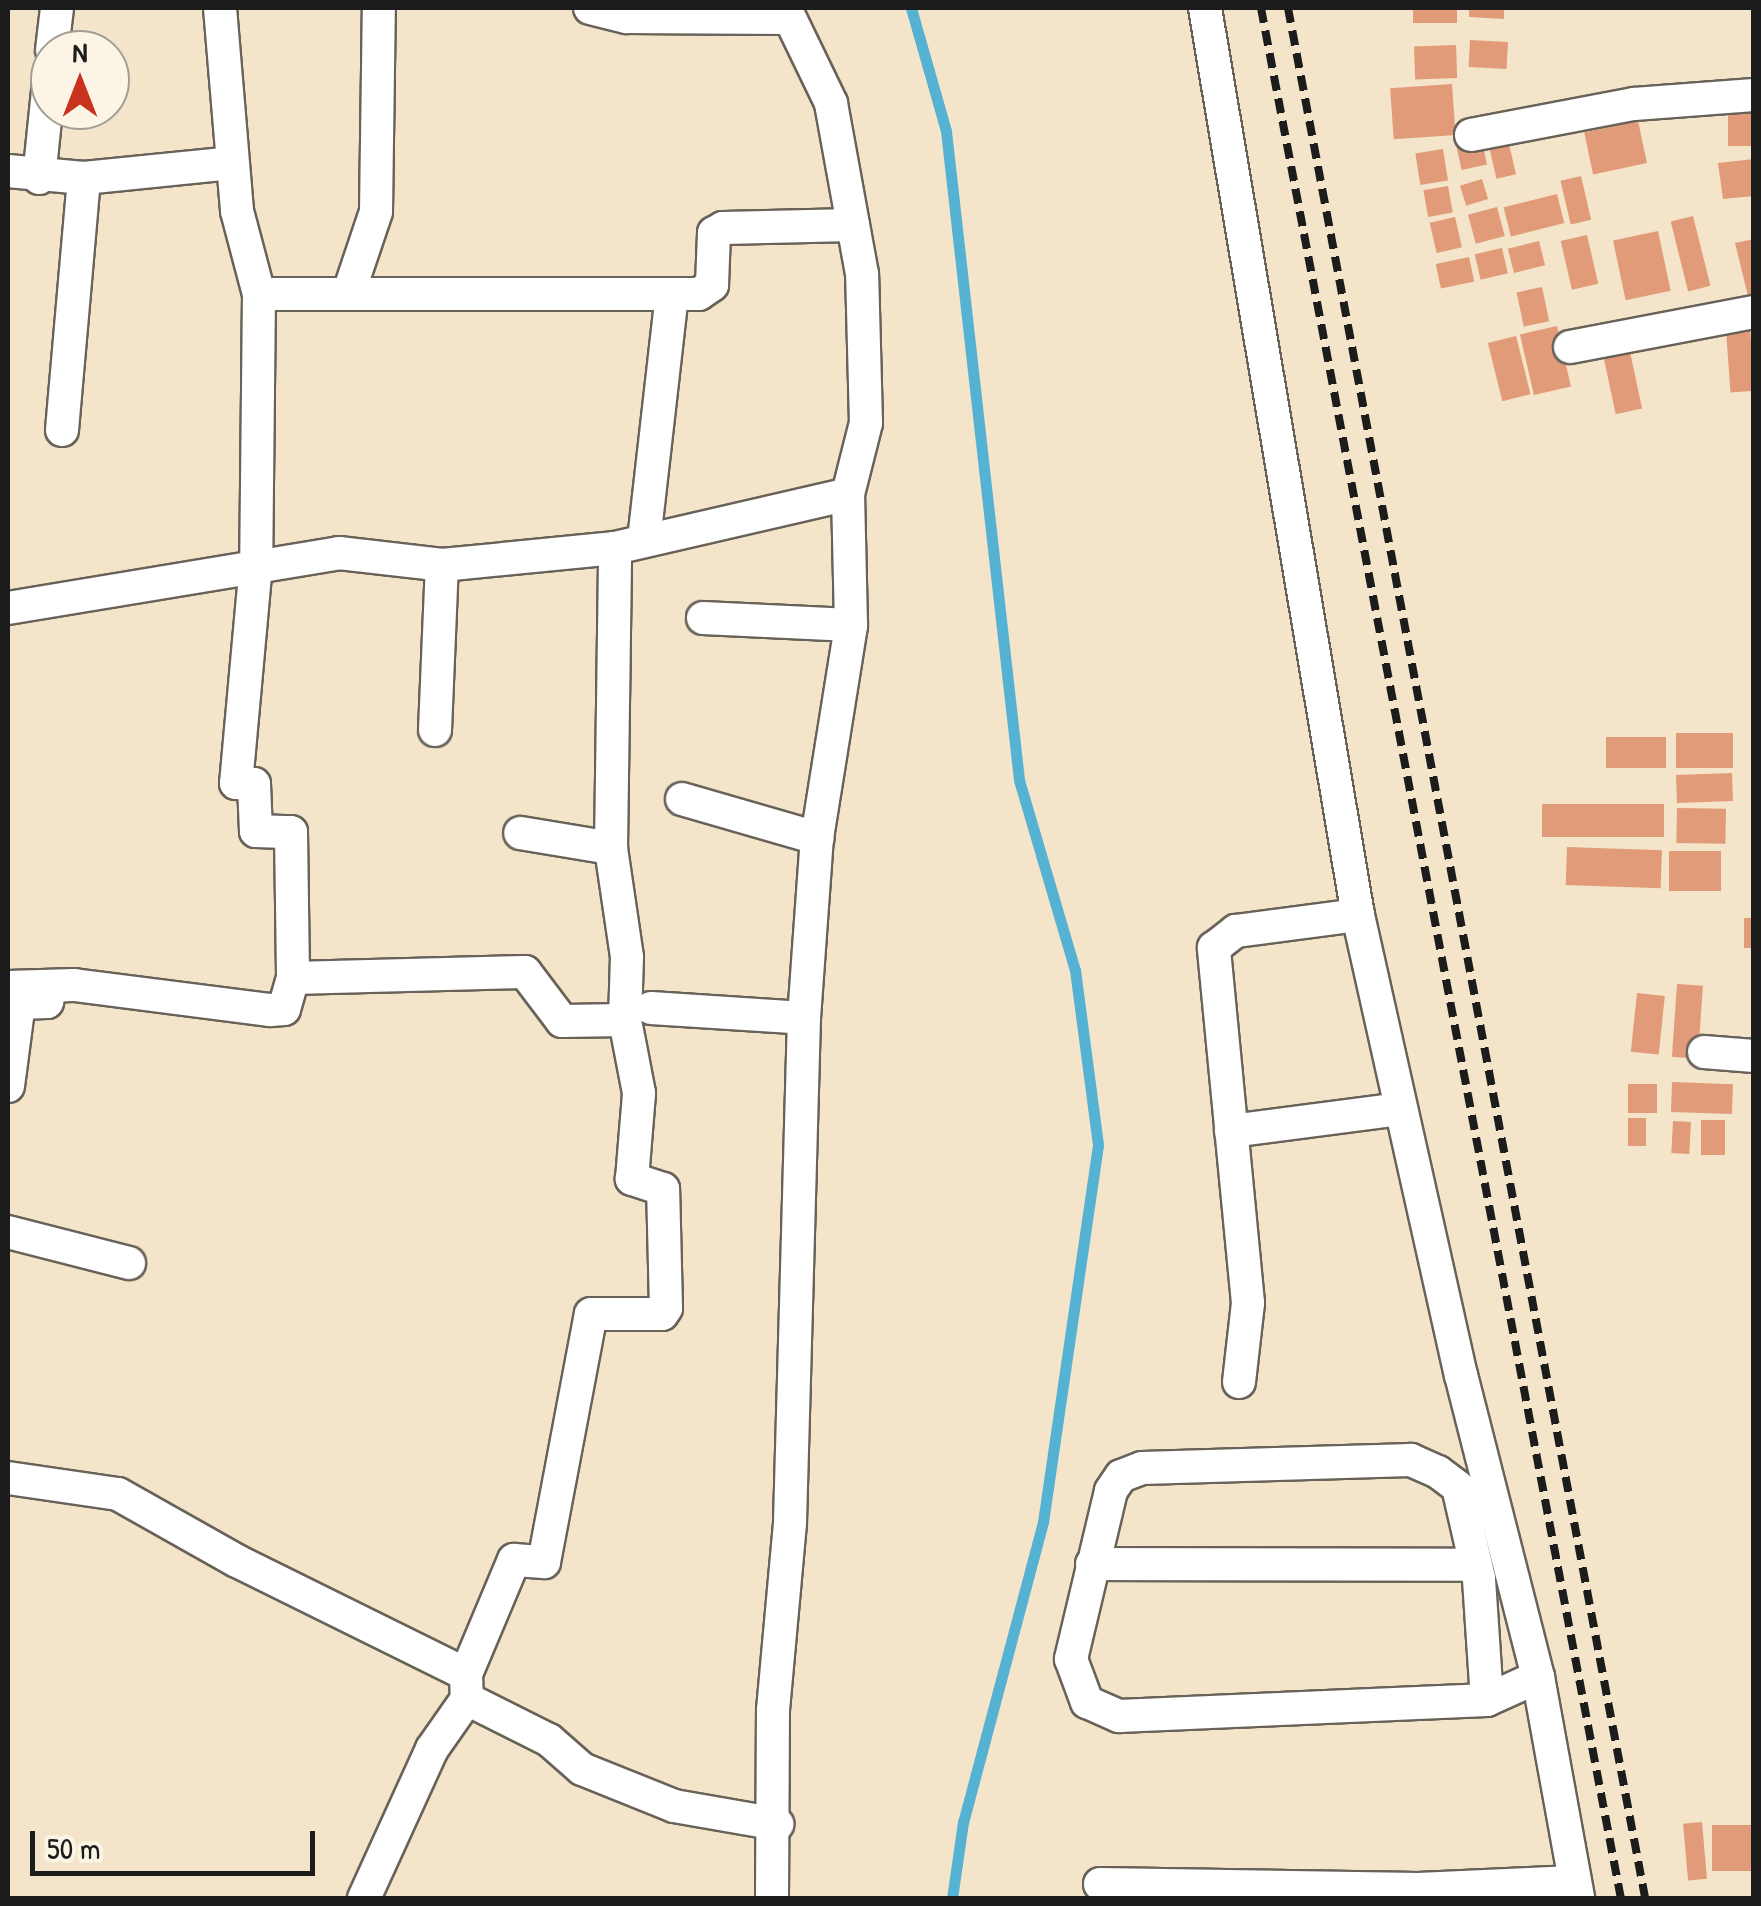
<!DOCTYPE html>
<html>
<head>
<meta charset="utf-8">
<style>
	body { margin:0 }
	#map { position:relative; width:1761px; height:1906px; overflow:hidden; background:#f4e4c9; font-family:"Patrick Hand",sans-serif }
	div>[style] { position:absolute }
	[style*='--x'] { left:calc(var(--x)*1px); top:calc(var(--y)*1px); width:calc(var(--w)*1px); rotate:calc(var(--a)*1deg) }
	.stream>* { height:11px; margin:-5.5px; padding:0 5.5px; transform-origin:5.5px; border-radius:5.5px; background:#55b2d3 }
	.building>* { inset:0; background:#e19b79; transform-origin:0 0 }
	.roads { filter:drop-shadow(2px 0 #686259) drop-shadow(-2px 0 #686259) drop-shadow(0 2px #686259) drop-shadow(0 -2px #686259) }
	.minor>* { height:32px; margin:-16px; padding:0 16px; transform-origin:16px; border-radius:16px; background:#fff }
	.rail>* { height:8px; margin-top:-4px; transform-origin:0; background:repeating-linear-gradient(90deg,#1c1c1c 0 15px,transparent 0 23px) }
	span { translate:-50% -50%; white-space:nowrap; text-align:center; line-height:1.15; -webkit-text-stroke:10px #fcf5e5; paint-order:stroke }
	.frame { position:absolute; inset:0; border:10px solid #1c1c1c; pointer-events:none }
	.north { position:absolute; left:30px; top:30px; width:100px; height:100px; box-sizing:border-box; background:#fcf5e5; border:2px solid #a29e95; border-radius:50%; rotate:0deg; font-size:28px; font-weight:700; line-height:40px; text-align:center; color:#1c1c1c }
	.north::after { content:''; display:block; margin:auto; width:35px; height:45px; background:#c8321e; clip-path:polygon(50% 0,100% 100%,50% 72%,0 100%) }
	.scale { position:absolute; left:30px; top:1831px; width:285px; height:45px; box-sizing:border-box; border:5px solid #1c1c1c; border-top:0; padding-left:12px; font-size:30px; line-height:35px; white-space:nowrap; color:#1c1c1c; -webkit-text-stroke:8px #fcf5e5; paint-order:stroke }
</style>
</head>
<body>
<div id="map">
	<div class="stream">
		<i style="--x:911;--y:8;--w:128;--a:74.1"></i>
		<i style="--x:946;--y:131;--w:653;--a:83.58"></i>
		<i style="--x:1019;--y:780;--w:198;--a:73.6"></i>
		<i style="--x:1075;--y:970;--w:177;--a:82.5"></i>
		<i style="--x:1098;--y:1145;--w:381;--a:98.3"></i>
		<i style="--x:1043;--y:1522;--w:310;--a:104.9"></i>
		<i style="--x:963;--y:1822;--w:77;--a:98.2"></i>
	</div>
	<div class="building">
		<i style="left:1413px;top:8px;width:44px;height:15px"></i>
		<i style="clip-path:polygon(1469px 8px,1504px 8px,1504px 19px,1469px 17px)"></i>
		<i style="left:1470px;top:40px;width:38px;height:27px;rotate:3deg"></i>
		<i style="left:1456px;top:45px;width:33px;height:42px;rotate:88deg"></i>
		<i style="left:1452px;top:84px;width:51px;height:62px;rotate:86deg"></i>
		<i style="left:1728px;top:109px;width:26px;height:37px"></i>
		<i style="left:1638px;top:121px;width:43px;height:55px;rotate:78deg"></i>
		<i style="left:1482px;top:141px;width:24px;height:26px;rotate:78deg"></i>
		<i style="left:1509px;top:144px;width:31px;height:20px;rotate:77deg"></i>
		<i style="left:1443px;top:149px;width:32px;height:28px;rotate:81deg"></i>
		<i style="clip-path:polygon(1754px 159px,1754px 196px,1723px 199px,1718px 163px)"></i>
		<i style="left:1581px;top:176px;width:45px;height:21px;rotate:77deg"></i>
		<i style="left:1482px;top:179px;width:21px;height:23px;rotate:73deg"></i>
		<i style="left:1448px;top:186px;width:27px;height:25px;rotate:80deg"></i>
		<i style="left:1557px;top:194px;width:30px;height:55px;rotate:76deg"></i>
		<i style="left:1497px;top:207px;width:30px;height:30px;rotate:75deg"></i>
		<i style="left:1693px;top:216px;width:72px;height:23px;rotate:76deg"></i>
		<i style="left:1455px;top:217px;width:31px;height:26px;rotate:77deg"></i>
		<i style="left:1658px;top:231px;width:61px;height:46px;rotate:78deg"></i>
		<i style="left:1587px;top:235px;width:50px;height:27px;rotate:77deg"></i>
		<i style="clip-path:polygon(1754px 239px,1754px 303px,1750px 304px,1735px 243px)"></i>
		<i style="left:1539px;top:241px;width:25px;height:32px;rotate:76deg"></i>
		<i style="left:1502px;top:248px;width:26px;height:28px;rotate:77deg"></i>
		<i style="left:1469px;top:257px;width:25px;height:34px;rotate:78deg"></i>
		<i style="left:1542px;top:287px;width:35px;height:26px;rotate:78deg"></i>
		<i style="left:1557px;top:326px;width:62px;height:38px;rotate:77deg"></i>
		<i style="left:1750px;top:328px;width:63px;height:24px;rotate:86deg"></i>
		<i style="left:1516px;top:336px;width:60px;height:29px;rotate:76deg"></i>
		<i style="left:1629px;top:347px;width:63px;height:27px;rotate:78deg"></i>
		<i style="left:1676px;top:733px;width:57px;height:35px"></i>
		<i style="left:1606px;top:737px;width:60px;height:31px"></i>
		<i style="left:1732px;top:773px;width:28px;height:56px;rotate:88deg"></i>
		<i style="left:1542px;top:804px;width:122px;height:33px"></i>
		<i style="left:1677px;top:808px;width:49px;height:35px;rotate:1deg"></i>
		<i style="left:1567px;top:847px;width:95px;height:38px;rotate:2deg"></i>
		<i style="left:1721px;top:851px;width:40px;height:52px;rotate:90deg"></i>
		<i style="left:1744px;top:918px;width:10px;height:30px"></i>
		<i style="left:1677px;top:984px;width:26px;height:73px;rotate:4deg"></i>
		<i style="left:1637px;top:993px;width:28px;height:59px;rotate:6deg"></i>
		<i style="left:1672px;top:1082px;width:61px;height:30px;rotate:2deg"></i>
		<i style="left:1628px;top:1084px;width:29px;height:29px"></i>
		<i style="left:1628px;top:1118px;width:18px;height:28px"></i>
		<i style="left:1701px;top:1120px;width:24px;height:35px"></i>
		<i style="left:1673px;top:1121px;width:18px;height:32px;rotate:3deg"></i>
		<i style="left:1702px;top:1822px;width:57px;height:19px;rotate:85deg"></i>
		<i style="left:1754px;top:1825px;width:46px;height:42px;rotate:90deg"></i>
	</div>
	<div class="roads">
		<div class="minor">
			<i style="--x:220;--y:8;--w:204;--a:85.2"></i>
			<i style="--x:237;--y:211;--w:86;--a:75.2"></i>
			<i style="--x:259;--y:294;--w:270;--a:90.6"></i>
			<i style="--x:256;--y:564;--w:220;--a:95.2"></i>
			<i style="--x:236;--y:783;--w:18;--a:3"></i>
			<i style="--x:254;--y:784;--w:47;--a:87.6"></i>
			<i style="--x:256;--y:831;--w:35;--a:2"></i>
			<i style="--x:291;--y:832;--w:146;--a:89.2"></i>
			<i style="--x:590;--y:8;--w:38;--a:14"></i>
			<i style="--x:627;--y:17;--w:160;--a:0.4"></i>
			<i style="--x:1205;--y:8;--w:920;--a:80.43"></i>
			<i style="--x:1358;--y:915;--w:471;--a:77.4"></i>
			<i style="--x:1461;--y:1375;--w:312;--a:75.7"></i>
			<i style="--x:1538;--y:1677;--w:225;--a:79.7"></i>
			<i style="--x:52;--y:50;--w:42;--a:-83.2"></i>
			<i style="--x:1471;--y:135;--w:166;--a:-10.8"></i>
			<i style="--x:1634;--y:104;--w:120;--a:-4.3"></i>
			<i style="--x:8;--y:171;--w:76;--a:5.3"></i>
			<i style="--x:84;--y:178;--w:148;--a:-5.8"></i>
			<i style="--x:39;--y:178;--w:107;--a:-84.1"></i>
			<i style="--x:349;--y:292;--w:84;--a:-71.4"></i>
			<i style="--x:376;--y:212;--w:204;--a:-89.2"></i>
			<i style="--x:259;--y:294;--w:440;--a:0"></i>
			<i style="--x:699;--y:294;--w:16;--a:-35"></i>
			<i style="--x:712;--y:285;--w:52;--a:-87.8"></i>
			<i style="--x:714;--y:233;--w:10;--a:-29"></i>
			<i style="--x:723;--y:228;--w:130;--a:-1.3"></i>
			<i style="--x:1570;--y:347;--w:187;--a:-10.8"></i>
			<i style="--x:62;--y:430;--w:253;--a:-85"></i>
			<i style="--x:644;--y:540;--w:246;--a:-83.5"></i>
			<i style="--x:8;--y:608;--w:336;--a:-9.4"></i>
			<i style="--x:339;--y:553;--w:104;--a:6.6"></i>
			<i style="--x:442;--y:565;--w:174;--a:-5.6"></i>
			<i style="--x:615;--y:548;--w:239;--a:-13"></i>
			<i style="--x:848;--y:494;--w:73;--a:-75.8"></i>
			<i style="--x:866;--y:423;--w:149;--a:-91.5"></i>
			<i style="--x:862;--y:274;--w:174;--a:-100.3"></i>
			<i style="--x:831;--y:103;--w:106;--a:-115.8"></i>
			<i style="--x:703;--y:618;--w:148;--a:2.7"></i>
			<i style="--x:435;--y:730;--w:165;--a:-87.6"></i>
			<i style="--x:682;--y:799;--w:141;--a:16.1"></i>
			<i style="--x:611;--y:848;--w:300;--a:-89.2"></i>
			<i style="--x:8;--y:987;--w:66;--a:-1.7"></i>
			<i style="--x:74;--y:985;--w:198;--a:7.3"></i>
			<i style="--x:270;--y:1010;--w:14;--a:-4"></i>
			<i style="--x:284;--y:1009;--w:32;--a:-74"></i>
			<i style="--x:293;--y:978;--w:232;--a:-1.5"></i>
			<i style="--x:525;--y:972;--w:61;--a:52.9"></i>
			<i style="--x:562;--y:1021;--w:63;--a:-0.9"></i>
			<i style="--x:651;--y:1008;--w:153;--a:3.7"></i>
			<i style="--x:1704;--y:1052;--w:50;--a:4.6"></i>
			<i style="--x:8;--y:1086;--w:84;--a:-82.5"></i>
			<i style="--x:19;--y:1003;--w:28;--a:-2"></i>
			<i style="--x:47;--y:1002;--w:8;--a:-76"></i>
			<i style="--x:1231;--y:1131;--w:171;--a:-7.4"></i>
			<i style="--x:8;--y:1232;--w:125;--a:14.4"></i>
			<i style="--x:1239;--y:1382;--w:80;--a:-83.5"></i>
			<i style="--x:1248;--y:1303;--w:357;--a:-95.5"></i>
			<i style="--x:1214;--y:948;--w:28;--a:-38"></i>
			<i style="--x:1236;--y:931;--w:123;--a:-7.5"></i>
			<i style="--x:8;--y:1478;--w:111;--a:8.3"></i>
			<i style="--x:118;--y:1494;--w:137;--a:29.4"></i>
			<i style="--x:237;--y:1561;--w:255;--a:26.3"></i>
			<i style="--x:466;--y:1674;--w:25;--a:88"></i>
			<i style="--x:467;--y:1699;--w:61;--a:125"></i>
			<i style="--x:432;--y:1749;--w:164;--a:114.5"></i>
			<i style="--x:1092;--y:1564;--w:383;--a:0.1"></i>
			<i style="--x:466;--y:1674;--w:124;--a:-67.2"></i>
			<i style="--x:514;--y:1560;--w:30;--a:4"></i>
			<i style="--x:544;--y:1562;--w:252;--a:-79.3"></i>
			<i style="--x:591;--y:1314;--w:71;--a:0"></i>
			<i style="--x:662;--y:1314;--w:7;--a:-56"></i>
			<i style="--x:666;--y:1308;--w:119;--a:-91.4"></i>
			<i style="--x:663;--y:1189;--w:33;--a:-162"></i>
			<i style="--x:632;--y:1179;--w:86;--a:-85.3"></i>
			<i style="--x:639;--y:1093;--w:74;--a:-100.9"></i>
			<i style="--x:625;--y:1020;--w:63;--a:-88.2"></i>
			<i style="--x:627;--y:957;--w:110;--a:-98.4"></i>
			<i style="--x:611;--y:848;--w:92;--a:-170.6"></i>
			<i style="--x:467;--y:1699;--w:92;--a:26.6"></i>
			<i style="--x:549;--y:1740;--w:44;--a:41.3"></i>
			<i style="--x:582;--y:1769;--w:99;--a:21.9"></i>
			<i style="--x:674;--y:1806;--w:105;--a:9.9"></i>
			<i style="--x:1487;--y:1700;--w:122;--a:-93.8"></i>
			<i style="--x:1479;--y:1578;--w:93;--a:-103"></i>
			<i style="--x:1458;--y:1487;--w:25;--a:-143"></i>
			<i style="--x:1438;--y:1472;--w:30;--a:-156"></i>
			<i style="--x:1411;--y:1460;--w:269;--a:178.3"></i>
			<i style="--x:1142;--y:1468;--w:22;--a:159"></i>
			<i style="--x:1121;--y:1476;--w:18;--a:124"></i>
			<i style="--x:1111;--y:1491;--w:173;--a:103.4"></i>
			<i style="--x:1071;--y:1659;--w:46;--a:69.6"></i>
			<i style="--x:1087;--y:1702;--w:35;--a:24"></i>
			<i style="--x:1119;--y:1716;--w:368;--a:-2.5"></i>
			<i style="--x:1487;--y:1700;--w:56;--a:-24.3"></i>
			<i style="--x:1100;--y:1884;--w:318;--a:0.9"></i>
			<i style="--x:1418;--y:1889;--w:156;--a:-2.6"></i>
			<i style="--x:772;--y:1898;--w:188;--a:-89.7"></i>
			<i style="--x:773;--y:1710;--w:189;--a:-84.8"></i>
			<i style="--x:790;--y:1522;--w:504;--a:-88.41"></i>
			<i style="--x:804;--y:1018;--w:180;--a:-85.9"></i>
			<i style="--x:817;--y:838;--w:216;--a:-80.9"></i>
			<i style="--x:851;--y:625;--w:131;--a:-91.3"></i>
		</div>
	</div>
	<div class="rail">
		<i style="--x:1261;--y:8;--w:1924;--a:79.22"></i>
		<i style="--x:1288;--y:8;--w:1923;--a:79.3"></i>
	</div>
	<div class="frame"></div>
	<div class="north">N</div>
	<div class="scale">50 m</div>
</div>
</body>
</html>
